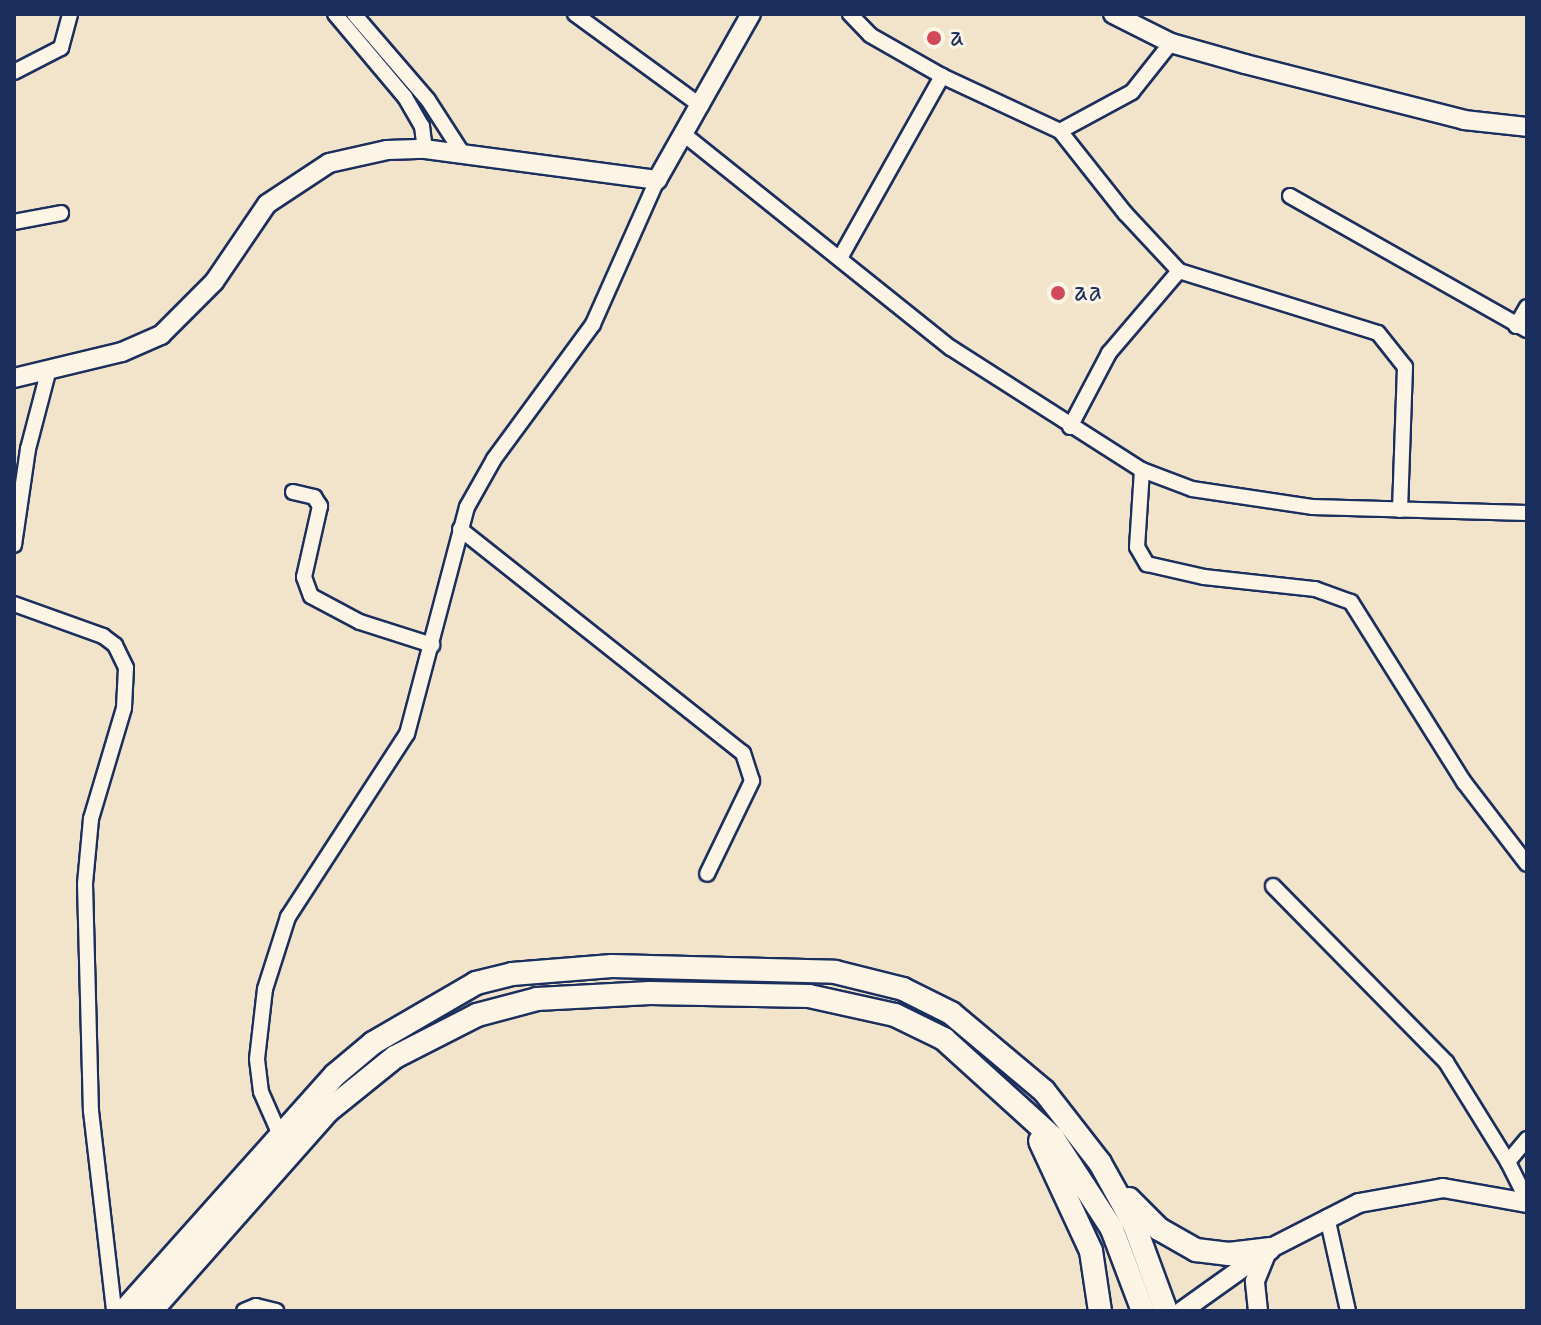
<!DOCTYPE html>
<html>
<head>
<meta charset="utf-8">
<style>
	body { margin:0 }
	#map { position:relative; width:1541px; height:1325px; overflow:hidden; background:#f2e4cb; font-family:Mynerve,sans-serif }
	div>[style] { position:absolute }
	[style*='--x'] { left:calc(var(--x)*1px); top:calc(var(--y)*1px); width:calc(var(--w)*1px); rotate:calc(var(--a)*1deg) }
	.roads { filter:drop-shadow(2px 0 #1b2f5e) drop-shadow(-2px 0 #1b2f5e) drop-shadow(0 2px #1b2f5e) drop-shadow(0 -2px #1b2f5e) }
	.minor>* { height:14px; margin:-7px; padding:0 7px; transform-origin:7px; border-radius:7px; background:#fcf5e5 }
	.tertiary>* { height:18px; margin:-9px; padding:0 9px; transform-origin:9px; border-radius:9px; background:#fcf5e5 }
	.secondary>* { height:22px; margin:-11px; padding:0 11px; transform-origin:11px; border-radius:11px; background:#fcf5e5 }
	.dots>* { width:22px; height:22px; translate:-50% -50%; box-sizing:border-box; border:4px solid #fcf5e5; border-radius:50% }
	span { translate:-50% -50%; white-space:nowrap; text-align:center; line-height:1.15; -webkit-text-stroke:6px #fcf5e5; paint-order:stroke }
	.poi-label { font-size:28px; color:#1b2f5e }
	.left { translate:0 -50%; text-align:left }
	.frame { position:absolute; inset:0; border:16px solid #1b2f5e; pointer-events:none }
</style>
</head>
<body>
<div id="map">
	<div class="roads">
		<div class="minor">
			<i style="--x:335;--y:14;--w:109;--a:49.9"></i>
			<i style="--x:405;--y:97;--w:34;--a:60"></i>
			<i style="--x:422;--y:126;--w:23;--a:83"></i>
			<i style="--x:354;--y:14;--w:113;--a:49.3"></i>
			<i style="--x:428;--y:100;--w:64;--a:57.1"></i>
			<i style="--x:575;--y:14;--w:156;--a:36.1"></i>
			<i style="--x:850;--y:14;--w:29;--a:46"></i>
			<i style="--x:870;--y:35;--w:83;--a:29.7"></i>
			<i style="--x:942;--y:76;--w:130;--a:25"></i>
			<i style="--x:1060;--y:131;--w:105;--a:51.6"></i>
			<i style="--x:1125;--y:213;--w:79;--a:47"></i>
			<i style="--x:1179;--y:271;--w:208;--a:17.3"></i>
			<i style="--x:1378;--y:333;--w:43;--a:51.5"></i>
			<i style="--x:1405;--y:367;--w:143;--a:92"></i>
			<i style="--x:14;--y:72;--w:53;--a:-27.1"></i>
			<i style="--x:61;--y:48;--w:35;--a:-75"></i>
			<i style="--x:1060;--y:131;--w:82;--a:-28.4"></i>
			<i style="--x:1132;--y:92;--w:63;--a:-51.5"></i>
			<i style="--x:686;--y:136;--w:339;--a:38.7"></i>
			<i style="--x:951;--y:348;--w:227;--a:32.6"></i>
			<i style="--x:1142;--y:470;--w:53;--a:20.8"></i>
			<i style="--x:1192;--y:489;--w:121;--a:8.5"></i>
			<i style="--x:1312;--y:507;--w:215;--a:1.6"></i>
			<i style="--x:1290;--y:196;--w:272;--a:29.5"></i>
			<i style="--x:14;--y:222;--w:48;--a:-10.8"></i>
			<i style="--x:840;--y:258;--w:209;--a:-60.7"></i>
			<i style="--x:1516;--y:326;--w:22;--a:-60"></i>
			<i style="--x:1070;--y:427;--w:84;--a:-62.2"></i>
			<i style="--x:1109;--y:353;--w:108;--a:-49.5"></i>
			<i style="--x:1142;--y:470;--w:77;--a:93.7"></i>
			<i style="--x:1137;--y:547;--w:20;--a:60"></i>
			<i style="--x:1147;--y:564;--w:58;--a:12.8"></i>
			<i style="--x:1204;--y:577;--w:112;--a:6.2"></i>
			<i style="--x:1315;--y:589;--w:38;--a:20"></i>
			<i style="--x:1351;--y:602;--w:213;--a:57.9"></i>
			<i style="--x:1464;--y:782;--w:103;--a:52.5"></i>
			<i style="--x:293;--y:492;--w:22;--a:13"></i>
			<i style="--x:314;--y:497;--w:11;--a:56"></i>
			<i style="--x:320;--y:506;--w:73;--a:102.7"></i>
			<i style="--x:304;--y:577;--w:20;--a:70"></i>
			<i style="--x:311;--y:596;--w:55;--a:28"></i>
			<i style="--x:360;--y:622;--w:76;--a:17.7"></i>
			<i style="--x:460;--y:529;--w:361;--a:38.4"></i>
			<i style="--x:743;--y:753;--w:29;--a:72"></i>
			<i style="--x:752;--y:781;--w:103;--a:115.8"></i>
			<i style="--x:14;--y:545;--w:97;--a:-81.7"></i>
			<i style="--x:28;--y:449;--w:79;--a:-75.3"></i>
			<i style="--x:14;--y:604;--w:95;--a:19.8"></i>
			<i style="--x:103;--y:636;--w:15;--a:37"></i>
			<i style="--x:115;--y:645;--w:25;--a:64"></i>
			<i style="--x:126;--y:668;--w:40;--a:92.9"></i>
			<i style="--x:124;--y:708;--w:116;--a:106.6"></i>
			<i style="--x:91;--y:819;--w:65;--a:95.3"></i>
			<i style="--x:85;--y:884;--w:227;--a:88.5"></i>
			<i style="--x:91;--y:1111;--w:201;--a:83.4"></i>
			<i style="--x:1273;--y:886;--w:247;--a:45.5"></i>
			<i style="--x:1446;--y:1062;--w:118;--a:58.2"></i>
			<i style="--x:280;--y:1135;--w:47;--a:-113.8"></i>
			<i style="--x:261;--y:1092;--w:33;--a:-97"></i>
			<i style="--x:257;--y:1059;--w:70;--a:-83.5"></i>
			<i style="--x:265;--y:989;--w:76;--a:-72.3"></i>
			<i style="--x:288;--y:917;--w:218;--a:-57"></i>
			<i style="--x:407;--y:734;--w:235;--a:-75.2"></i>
			<i style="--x:467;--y:507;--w:55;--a:-60.6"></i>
			<i style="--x:494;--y:459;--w:167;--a:-53.7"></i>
			<i style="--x:593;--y:324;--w:158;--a:-66"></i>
			<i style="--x:1527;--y:1139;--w:30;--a:130"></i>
			<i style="--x:1508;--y:1162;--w:42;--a:63.4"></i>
			<i style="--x:1327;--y:1217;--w:96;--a:77.4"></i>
			<i style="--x:244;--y:1311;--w:13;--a:-23"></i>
			<i style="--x:256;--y:1306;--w:21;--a:14"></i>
		</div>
		<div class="tertiary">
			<i style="--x:1113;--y:14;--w:65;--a:26.6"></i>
			<i style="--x:1171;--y:43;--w:77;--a:15.8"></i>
			<i style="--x:1245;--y:64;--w:226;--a:14.3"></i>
			<i style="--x:1464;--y:120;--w:63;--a:6.3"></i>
			<i style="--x:14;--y:378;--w:111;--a:-13.5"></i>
			<i style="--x:122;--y:352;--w:43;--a:-23.6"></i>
			<i style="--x:161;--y:335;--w:75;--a:-45"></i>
			<i style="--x:214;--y:282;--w:94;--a:-55.8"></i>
			<i style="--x:267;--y:204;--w:74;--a:-33.5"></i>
			<i style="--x:329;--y:163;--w:59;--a:-12.6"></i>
			<i style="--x:387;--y:150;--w:38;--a:-2"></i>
			<i style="--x:425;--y:149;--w:234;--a:7.6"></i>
			<i style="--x:657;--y:180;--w:191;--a:-60.5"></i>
			<i style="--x:1182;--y:1311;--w:107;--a:-35.5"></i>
			<i style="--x:1269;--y:1249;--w:101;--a:-27.1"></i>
			<i style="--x:1359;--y:1203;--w:85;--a:-10.1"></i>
			<i style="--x:1443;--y:1188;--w:85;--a:10.1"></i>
			<i style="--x:1258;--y:1311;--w:30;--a:-96"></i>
			<i style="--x:1255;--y:1281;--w:31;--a:-68"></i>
		</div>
		<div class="secondary">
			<i style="--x:1040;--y:1141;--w:121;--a:65.1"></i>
			<i style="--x:1091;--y:1251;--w:61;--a:81.5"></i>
			<i style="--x:1129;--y:1199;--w:42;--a:45"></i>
			<i style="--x:1159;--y:1229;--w:43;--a:29.6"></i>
			<i style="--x:1196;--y:1250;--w:33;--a:7"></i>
			<i style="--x:1229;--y:1254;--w:40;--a:-7.1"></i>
			<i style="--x:124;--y:1311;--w:317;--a:-48.2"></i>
			<i style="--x:335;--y:1075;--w:50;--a:-40.1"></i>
			<i style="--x:373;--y:1043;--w:119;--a:-30.2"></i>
			<i style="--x:476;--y:983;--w:37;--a:-14"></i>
			<i style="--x:512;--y:974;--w:100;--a:-4.6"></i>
			<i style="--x:612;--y:966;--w:223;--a:1.5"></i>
			<i style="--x:835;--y:972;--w:70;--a:14"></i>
			<i style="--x:903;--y:989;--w:54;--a:26.6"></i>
			<i style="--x:951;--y:1013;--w:121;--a:40"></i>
			<i style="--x:1044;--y:1091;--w:91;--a:52.1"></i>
			<i style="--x:1100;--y:1163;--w:70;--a:60.9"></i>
			<i style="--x:1134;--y:1224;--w:93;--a:69.8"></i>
			<i style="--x:151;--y:1311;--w:267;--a:-48.5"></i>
			<i style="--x:328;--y:1111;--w:86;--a:-38.9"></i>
			<i style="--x:395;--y:1057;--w:92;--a:-27.1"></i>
			<i style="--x:477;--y:1015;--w:62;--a:-14.9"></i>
			<i style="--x:537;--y:999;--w:113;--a:-3"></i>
			<i style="--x:650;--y:993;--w:159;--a:1.1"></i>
			<i style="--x:809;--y:996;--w:88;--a:12.5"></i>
			<i style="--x:895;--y:1015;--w:55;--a:26.1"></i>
			<i style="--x:944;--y:1039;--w:147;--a:42.2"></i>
			<i style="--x:1053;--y:1138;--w:108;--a:57"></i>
			<i style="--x:1112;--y:1229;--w:88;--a:69.3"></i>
		</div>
	</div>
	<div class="dots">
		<i style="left:934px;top:38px;background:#d1495b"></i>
		<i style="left:1058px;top:293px;background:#d1495b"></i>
	</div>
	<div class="poi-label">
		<span class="left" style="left:950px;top:38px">a</span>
		<span class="left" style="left:1074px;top:293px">aa</span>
	</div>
	<div class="frame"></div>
</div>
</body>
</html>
